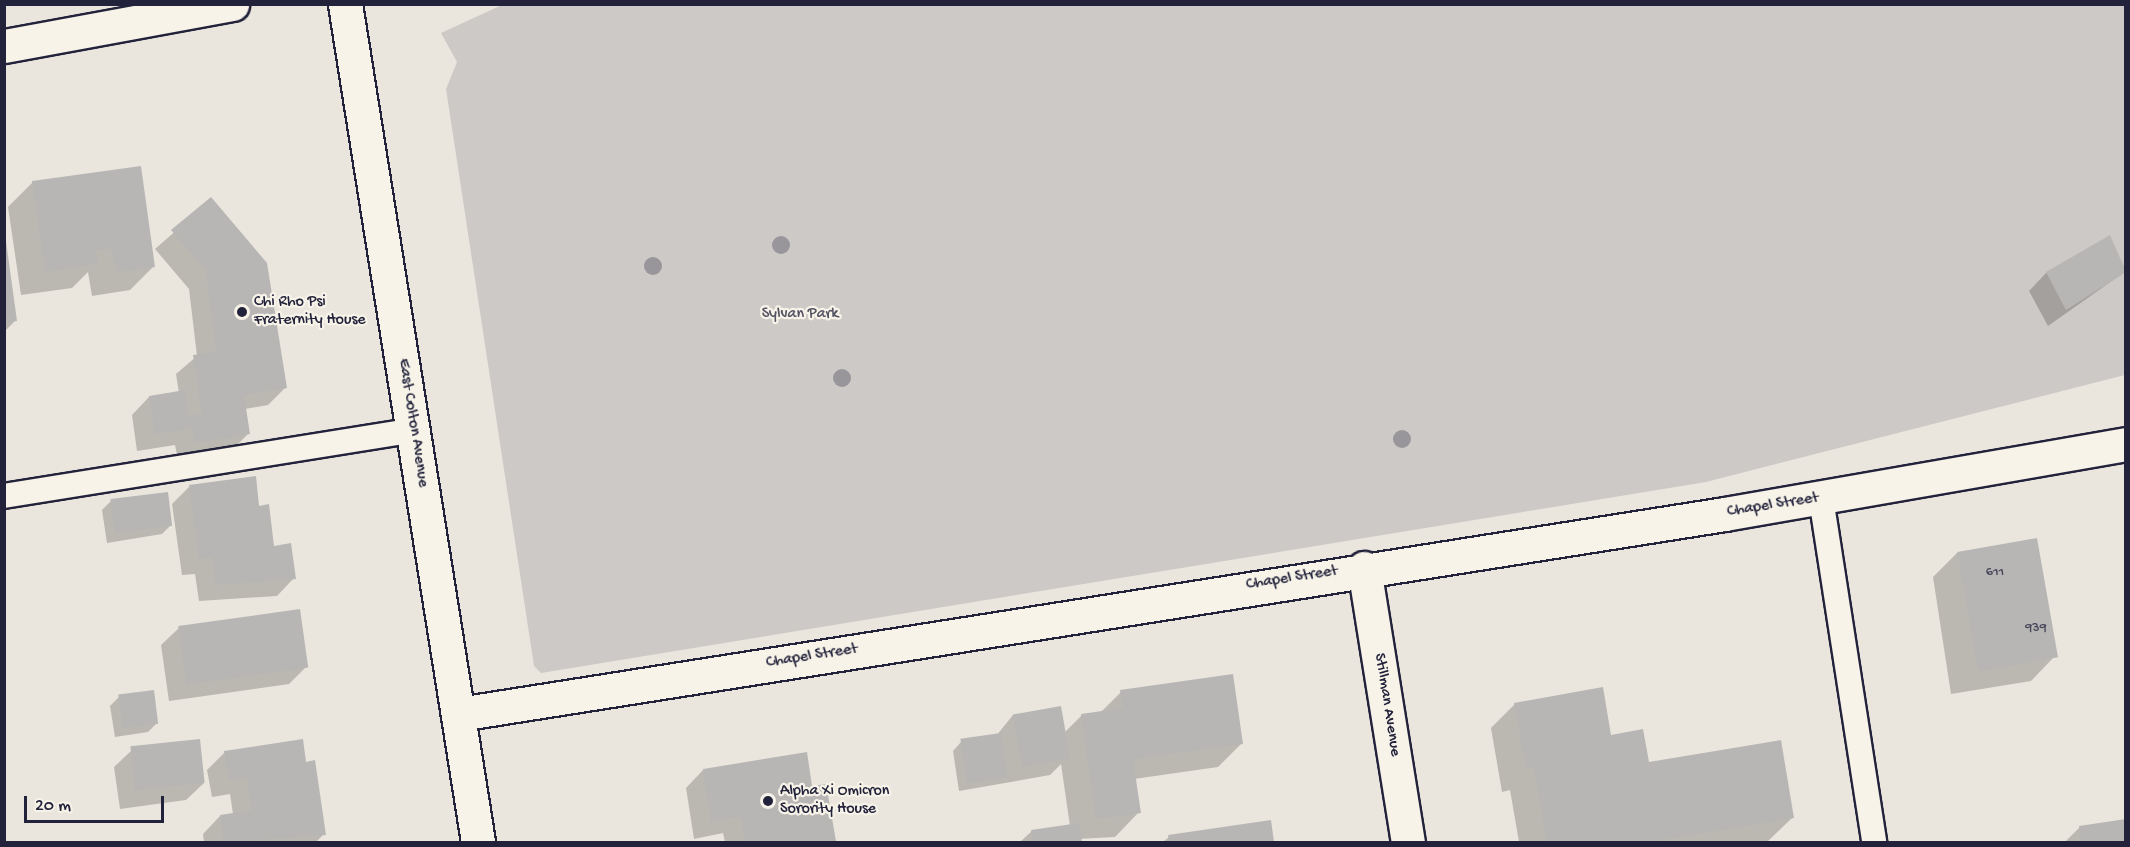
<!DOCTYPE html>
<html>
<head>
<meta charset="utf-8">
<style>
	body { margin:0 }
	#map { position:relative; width:2130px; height:847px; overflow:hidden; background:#eae6de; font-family:"Gochi Hand",sans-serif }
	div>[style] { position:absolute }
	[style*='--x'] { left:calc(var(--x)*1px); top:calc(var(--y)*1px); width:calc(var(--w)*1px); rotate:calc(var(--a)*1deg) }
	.green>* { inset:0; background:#cdc9c6 }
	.shadow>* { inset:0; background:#0003 }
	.building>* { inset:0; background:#b8b6b5; transform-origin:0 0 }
	.roads { filter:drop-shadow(2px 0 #22223b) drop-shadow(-2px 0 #22223b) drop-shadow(0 2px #22223b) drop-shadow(0 -2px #22223b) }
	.lane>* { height:24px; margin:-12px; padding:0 12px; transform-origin:12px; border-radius:12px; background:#f7f3e8 }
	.street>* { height:33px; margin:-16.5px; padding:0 16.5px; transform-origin:16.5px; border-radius:16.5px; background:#f7f3e8 }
	.secondary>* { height:33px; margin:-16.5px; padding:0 16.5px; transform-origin:16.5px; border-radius:16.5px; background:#f7f3e8 }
	.trees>* { width:18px; height:18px; margin:-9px; border-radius:50%; background:#98969b }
	.dots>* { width:16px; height:16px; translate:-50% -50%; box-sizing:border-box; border:3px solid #f7f3e8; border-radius:50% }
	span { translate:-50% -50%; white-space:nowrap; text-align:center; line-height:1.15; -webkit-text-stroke:4.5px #f7f3e8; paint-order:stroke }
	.number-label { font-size:14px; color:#48475a }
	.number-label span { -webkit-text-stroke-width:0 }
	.poi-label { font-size:16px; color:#22223b }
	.left { translate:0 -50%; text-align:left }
	.park-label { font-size:16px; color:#555465 }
	.street-label { font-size:16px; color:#22223b }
	.frame { position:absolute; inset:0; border:6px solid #22223b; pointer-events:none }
	.scale { position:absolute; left:24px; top:796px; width:140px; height:27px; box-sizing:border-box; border:3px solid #22223b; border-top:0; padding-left:8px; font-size:18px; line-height:21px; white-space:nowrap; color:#22223b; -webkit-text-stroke:4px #f7f3e8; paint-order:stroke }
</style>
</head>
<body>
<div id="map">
	<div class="green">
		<i style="clip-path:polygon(504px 4px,2125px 5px,2125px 375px,1706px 482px,541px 673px,534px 666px,446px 89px,457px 62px,441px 33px)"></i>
	</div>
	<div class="shadow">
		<i style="clip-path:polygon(33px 182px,154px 266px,130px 290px,92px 296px,88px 272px,72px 288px,21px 295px,8px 207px)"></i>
		<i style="clip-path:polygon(211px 200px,285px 388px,268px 405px,245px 409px,249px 433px,231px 451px,178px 459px,175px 445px,137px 451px,132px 415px,149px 397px,179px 393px,176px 374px,197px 356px,189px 289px,155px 249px)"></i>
		<i style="clip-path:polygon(4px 235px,16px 320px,4px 332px)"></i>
		<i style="clip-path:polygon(2109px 237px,2126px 271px,2048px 326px,2029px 291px,2046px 273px)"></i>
		<i style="clip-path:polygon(190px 486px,257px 507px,272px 547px,294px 578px,277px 596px,199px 601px,195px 574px,182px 575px,172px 504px)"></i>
		<i style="clip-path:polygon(111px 501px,171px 525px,162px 534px,107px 543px,102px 510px)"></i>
		<i style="clip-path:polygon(2036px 540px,2055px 656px,2031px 681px,1951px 694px,1933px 577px,1957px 553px)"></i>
		<i style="clip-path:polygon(179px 628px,307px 666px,289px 684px,169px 701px,161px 645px)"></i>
		<i style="clip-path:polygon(1121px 692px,1242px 743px,1218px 767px,1134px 779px,1139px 812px,1115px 837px,1020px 842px,1032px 831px,1070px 826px,1061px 764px,1050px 775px,959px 791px,953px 751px,961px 742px,996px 736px,1013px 715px,1064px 733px,1082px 715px,1100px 713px)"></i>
		<i style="clip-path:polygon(119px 697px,157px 723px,148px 732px,115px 737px,110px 706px)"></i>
		<i style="clip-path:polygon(1515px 704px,1610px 737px,1647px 764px,1792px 818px,1767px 842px,1519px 842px,1510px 790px,1502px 792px,1491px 728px)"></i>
		<i style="clip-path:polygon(132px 750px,204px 783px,186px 800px,120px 809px,114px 767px)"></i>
		<i style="clip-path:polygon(224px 753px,305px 763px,324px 834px,316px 842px,204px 842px,203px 834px,220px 816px,233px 814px,230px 794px,212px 797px,207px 770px)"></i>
		<i style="clip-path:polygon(703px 770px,811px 788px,834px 841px,725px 842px,723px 833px,694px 839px,686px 788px)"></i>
		<i style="clip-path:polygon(2126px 820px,2126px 842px,2065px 842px,2080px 827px)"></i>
		<i style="clip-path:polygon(1270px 822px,1273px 842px,1163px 842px,1169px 837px)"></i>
	</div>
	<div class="building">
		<i style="clip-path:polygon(141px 166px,155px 267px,116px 272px,112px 248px,96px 251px,98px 264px,45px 272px,32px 181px)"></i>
		<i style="clip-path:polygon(211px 197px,267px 263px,287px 388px,244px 395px,250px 434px,195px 443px,193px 428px,155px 434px,149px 396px,185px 390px,189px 416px,202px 414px,193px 355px,216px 352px,206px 271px,171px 230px)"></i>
		<i style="clip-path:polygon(5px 234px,17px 321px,5px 322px)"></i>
		<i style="clip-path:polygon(2110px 235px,2126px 272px,2066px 310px,2046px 272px)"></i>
		<i style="clip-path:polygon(256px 476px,259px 506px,269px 504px,274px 546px,291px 543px,296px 579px,216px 585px,212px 557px,199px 559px,189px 485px)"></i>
		<i style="left:168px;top:492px;width:34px;height:58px;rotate:83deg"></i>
		<i style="left:2037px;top:538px;width:121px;height:81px;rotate:80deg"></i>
		<i style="left:300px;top:609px;width:59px;height:123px;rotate:82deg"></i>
		<i style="clip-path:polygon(1233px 674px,1243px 744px,1133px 759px,1141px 813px,1096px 819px,1081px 714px,1123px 708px,1120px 690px)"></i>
		<i style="clip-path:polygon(1603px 687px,1611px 735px,1643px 729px,1649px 762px,1781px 740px,1794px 818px,1650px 842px,1547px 842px,1534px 767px,1526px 768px,1514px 703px)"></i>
		<i style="left:154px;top:690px;width:34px;height:36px;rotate:83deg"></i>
		<i style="left:1061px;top:706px;width:53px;height:49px;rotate:80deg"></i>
		<i style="left:1001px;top:733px;width:45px;height:41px;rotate:82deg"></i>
		<i style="left:200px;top:739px;width:44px;height:70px;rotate:84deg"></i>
		<i style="clip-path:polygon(303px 739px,306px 762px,315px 760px,326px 835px,224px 842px,220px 815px,252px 810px,247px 777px,229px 780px,224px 751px)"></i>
		<i style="clip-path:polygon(807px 752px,812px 786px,826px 784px,836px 841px,745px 842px,741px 817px,711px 822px,703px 769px)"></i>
		<i style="clip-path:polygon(2126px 819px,2126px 842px,2082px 842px,2079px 826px)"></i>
		<i style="clip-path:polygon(1271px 820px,1274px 842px,1169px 842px,1168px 835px)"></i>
		<i style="clip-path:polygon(1079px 823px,1082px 842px,1033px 842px,1031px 830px)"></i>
	</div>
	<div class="roads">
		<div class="lane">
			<i style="--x:4;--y:496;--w:415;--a:-9.1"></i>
			<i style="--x:1821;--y:498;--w:348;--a:81.2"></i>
		</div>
		<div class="street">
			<i style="--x:1364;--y:568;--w:278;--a:80.9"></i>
			<i style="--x:459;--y:714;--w:1282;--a:-8.98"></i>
			<i style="--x:1725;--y:514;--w:407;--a:-9.9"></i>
		</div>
		<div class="secondary">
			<i style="--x:345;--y:4;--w:848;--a:80.98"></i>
			<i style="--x:4;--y:46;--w:232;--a:-10.4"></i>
		</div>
	</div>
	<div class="trees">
		<i style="left:781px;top:245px"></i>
		<i style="left:653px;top:266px"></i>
		<i style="left:842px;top:378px"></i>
		<i style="left:1402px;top:439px"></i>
	</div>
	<div class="dots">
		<i style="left:242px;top:312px;background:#22223b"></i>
		<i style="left:768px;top:801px;background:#22223b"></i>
	</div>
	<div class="number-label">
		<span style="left:1995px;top:573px">611</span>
		<span style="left:2036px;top:629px">939</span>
	</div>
	<div class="poi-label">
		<span class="left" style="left:254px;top:312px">Chi Rho Psi<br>Fraternity House</span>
		<span class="left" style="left:780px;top:801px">Alpha Xi Omicron<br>Sorority House</span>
	</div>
	<div class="park-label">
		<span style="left:800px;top:315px">Sylvan Park</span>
	</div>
	<div class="street-label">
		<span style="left:412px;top:423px;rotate:81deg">East Colton Avenue</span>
		<span style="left:1773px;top:506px;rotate:-9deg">Chapel Street</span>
		<span style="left:1292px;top:579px;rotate:-9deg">Chapel Street</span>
		<span style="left:812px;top:657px;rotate:-9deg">Chapel Street</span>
		<span style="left:1386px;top:705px;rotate:81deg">Stillman Avenue</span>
	</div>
	<div class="frame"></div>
	<div class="scale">20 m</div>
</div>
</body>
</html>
